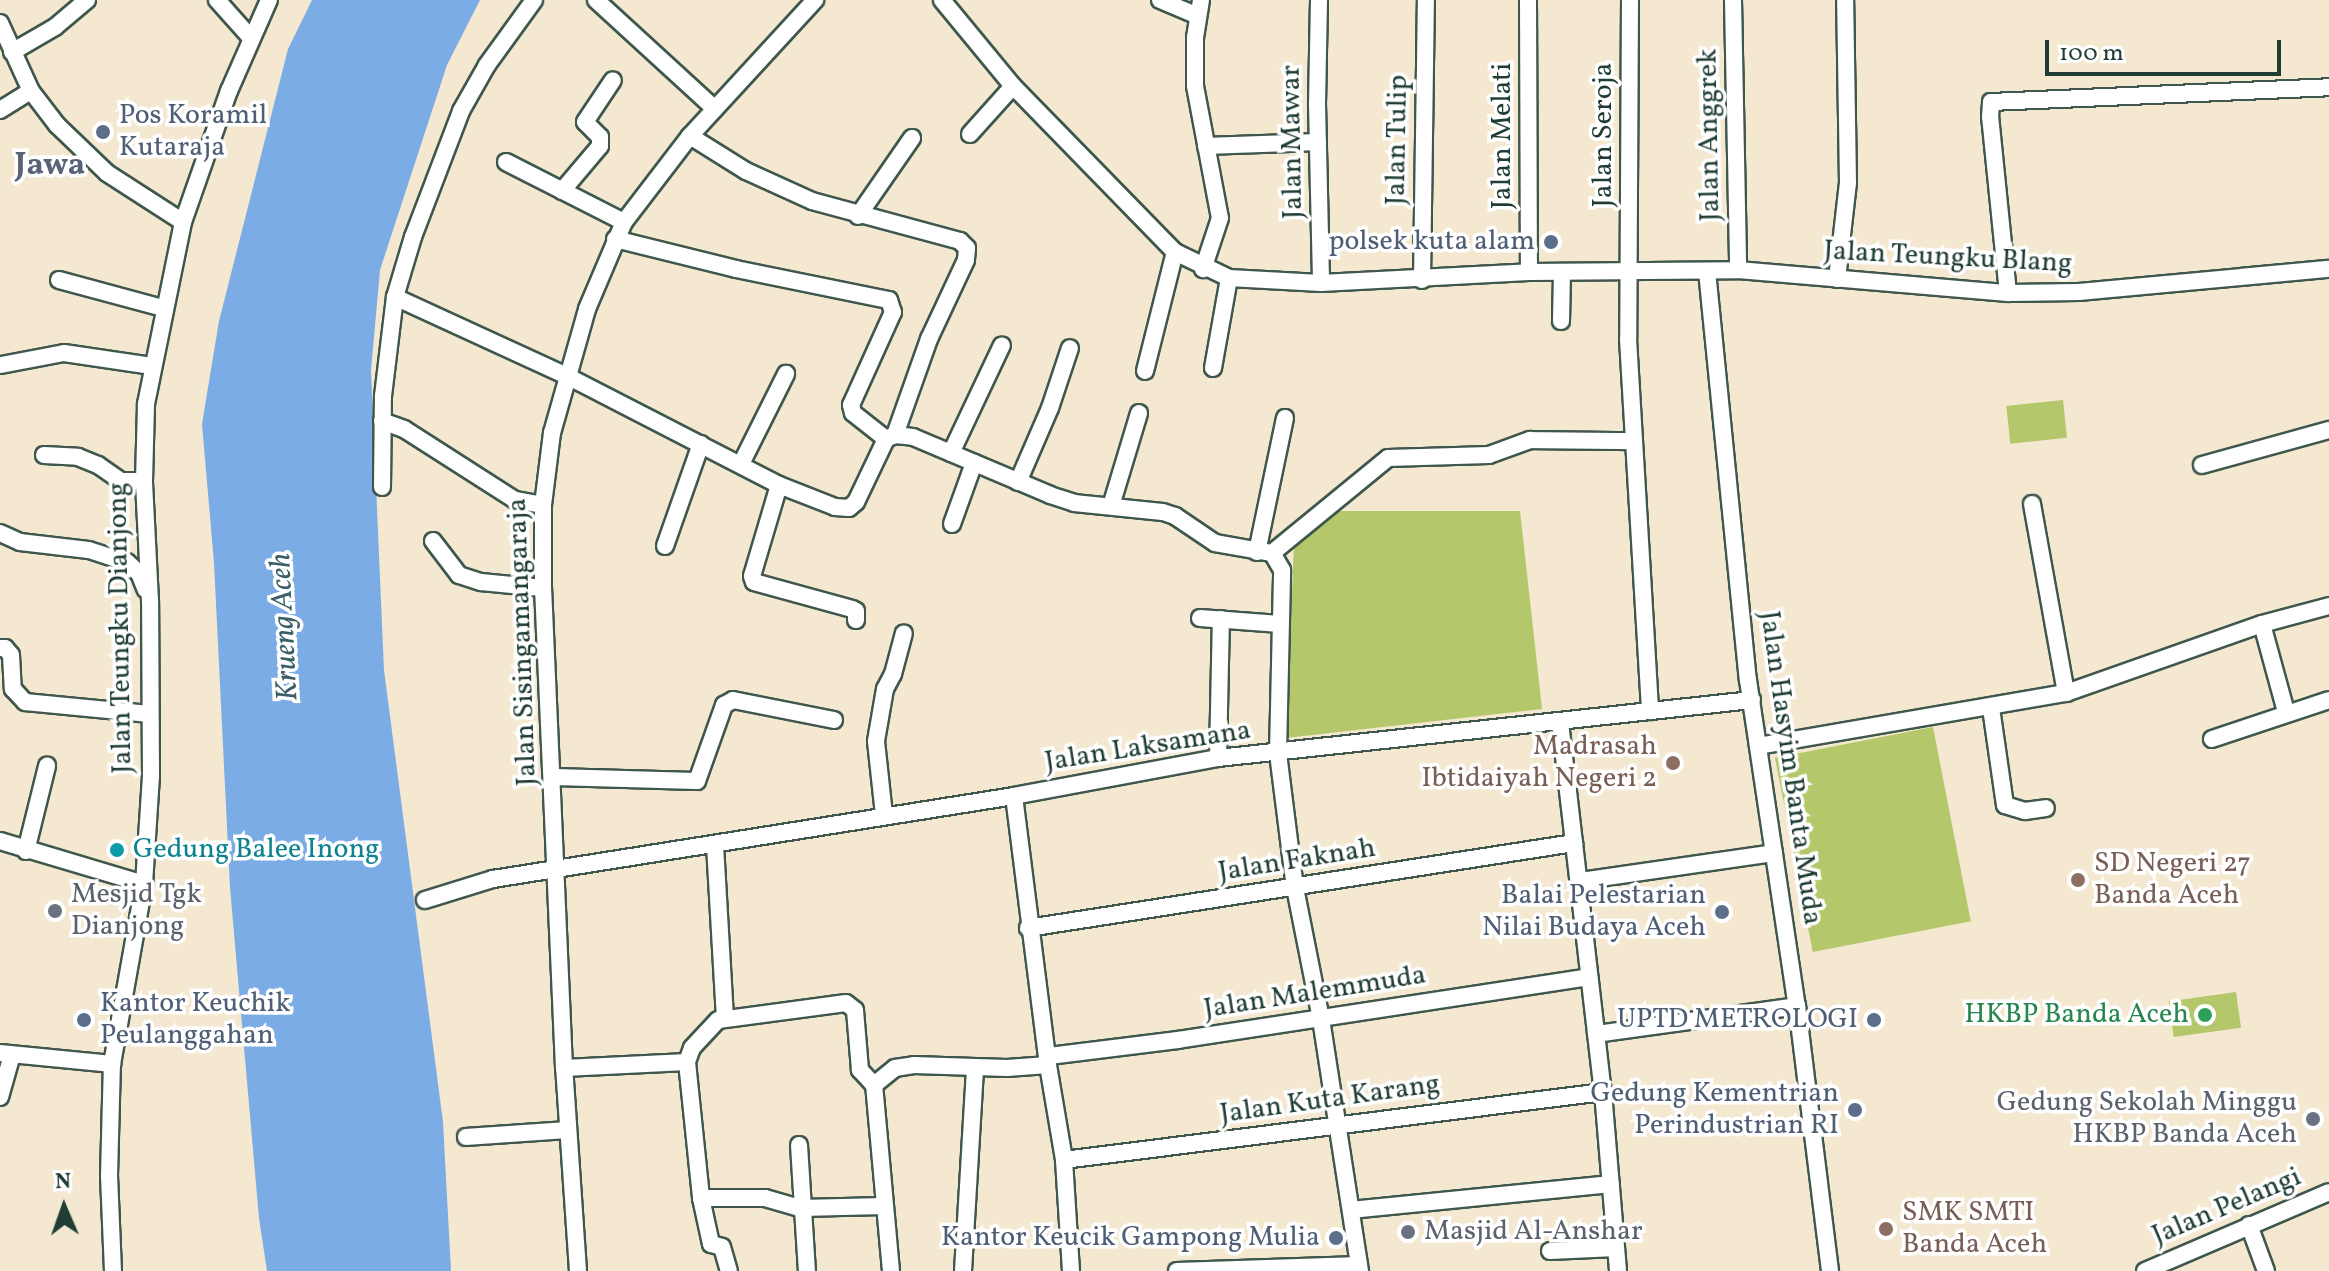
<!DOCTYPE html>
<html>
<head>
<meta charset="utf-8">
<style>
	body { margin:0 }
	#map { position:relative; width:2329px; height:1271px; overflow:hidden; background:#f4e8d1; font-family:Vollkorn,serif }
	div>[style] { position:absolute }
	[style*='--x'] { left:calc(var(--x)*1px); top:calc(var(--y)*1px); width:calc(var(--w)*1px); rotate:calc(var(--a)*1deg) }
	.green>* { inset:0; background:#b4c76a; transform-origin:0 0 }
	.water>* { inset:0; background:#7bace6 }
	.roads { filter:drop-shadow(2px 0 #3f574c) drop-shadow(-2px 0 #3f574c) drop-shadow(0 2px #3f574c) drop-shadow(0 -2px #3f574c) }
	.minor>* { height:16px; margin:-8px; padding:0 8px; transform-origin:8px; border-radius:8px; background:#fff }
	.dots>* { width:22px; height:22px; translate:-50% -50%; box-sizing:border-box; border:4px solid #fff; border-radius:50% }
	span { translate:-50% -50%; white-space:nowrap; text-align:center; line-height:1.15; -webkit-text-stroke:7px #fff; paint-order:stroke }
	.service-label { font-size:28px; color:#4e5e75 }
	.left { translate:0 -50%; text-align:left }
	.right { translate:-100% -50%; text-align:right }
	.street-label { font-size:28px; color:#1f3d34 }
	.education-label { font-size:28px; color:#785e54 }
	.culture-label { font-size:28px; color:#0d838f }
	.worship-label { font-size:28px; color:#5b616d }
	.leisure-label { font-size:28px; color:#27864d }
	.water-label { font-size:30px; color:#3b5e69; font-style:italic }
	.quarter-label { font-size:32px; color:#586377; font-weight:700 }
	.north { position:absolute; left:24px; top:1167px; width:80px; height:80px; -webkit-text-stroke:6px #fff; paint-order:stroke; rotate:358deg; font-size:22px; font-weight:700; line-height:32px; text-align:center; color:#1f3d34 }
	.north::after { content:''; display:block; margin:auto; width:28px; height:36px; background:#1f3d34; clip-path:polygon(50% 0,100% 100%,50% 72%,0 100%) }
	.scale { position:absolute; left:2045px; top:40px; width:236px; height:36px; box-sizing:border-box; border:4px solid #1f3d34; border-top:0; padding-left:10px; font-size:24px; line-height:28px; white-space:nowrap; color:#1f3d34; -webkit-text-stroke:6px #fff; paint-order:stroke }
</style>
</head>
<body>
<div id="map">
	<div class="green">
		<i style="left:2063px;top:400px;width:38px;height:57px;rotate:84deg"></i>
		<i style="clip-path:polygon(1337px 511px,1520px 511px,1542px 709px,1286px 738px,1294px 544px)"></i>
		<i style="left:1933px;top:727px;width:198px;height:161px;rotate:79deg"></i>
		<i style="left:2236px;top:992px;width:36px;height:68px;rotate:82deg"></i>
	</div>
	<div class="water">
		<i style="clip-path:polygon(312px 0,480px 0,447px 65px,380px 270px,371px 370px,384px 670px,443px 1122px,451px 1271px,267px 1271px,259px 1218px,230px 888px,214px 563px,202px 424px,219px 321px,288px 49px)"></i>
	</div>
	<div class="roads">
		<div class="minor">
			<i style="--x:217;--y:0;--w:51;--a:48.2"></i>
			<i style="--x:596;--y:0;--w:161;--a:42.5"></i>
			<i style="--x:942;--y:0;--w:112;--a:50.5"></i>
			<i style="--x:1013;--y:86;--w:232;--a:45.7"></i>
			<i style="--x:1175;--y:252;--w:60;--a:25.7"></i>
			<i style="--x:1229;--y:278;--w:92;--a:3.1"></i>
			<i style="--x:1321;--y:283;--w:208;--a:-3"></i>
			<i style="--x:1529;--y:272;--w:209;--a:-0.5"></i>
			<i style="--x:1738;--y:270;--w:271;--a:4.9"></i>
			<i style="--x:2008;--y:293;--w:71;--a:-0.8"></i>
			<i style="--x:2079;--y:292;--w:251;--a:-5.3"></i>
			<i style="--x:1160;--y:0;--w:41;--a:22.8"></i>
			<i style="--x:1201;--y:0;--w:37;--a:99"></i>
			<i style="--x:1195;--y:37;--w:49;--a:90"></i>
			<i style="--x:1195;--y:86;--w:134;--a:79.3"></i>
			<i style="--x:1220;--y:218;--w:54;--a:108.4"></i>
			<i style="--x:1319;--y:0;--w:104;--a:91.1"></i>
			<i style="--x:1317;--y:104;--w:179;--a:88.7"></i>
			<i style="--x:1528;--y:0;--w:272;--a:89.8"></i>
			<i style="--x:1630;--y:0;--w:339;--a:90.3"></i>
			<i style="--x:1628;--y:339;--w:373;--a:86.6"></i>
			<i style="--x:1733;--y:0;--w:270;--a:88.9"></i>
			<i style="--x:0;--y:23;--w:75;--a:65.5"></i>
			<i style="--x:31;--y:91;--w:43;--a:52.6"></i>
			<i style="--x:57;--y:125;--w:69;--a:43.8"></i>
			<i style="--x:107;--y:173;--w:90;--a:32.8"></i>
			<i style="--x:12;--y:52;--w:50;--a:-30.2"></i>
			<i style="--x:55;--y:27;--w:42;--a:-40.2"></i>
			<i style="--x:0;--y:110;--w:36;--a:-32"></i>
			<i style="--x:970;--y:134;--w:64;--a:-48.1"></i>
			<i style="--x:690;--y:136;--w:66;--a:32"></i>
			<i style="--x:746;--y:171;--w:72;--a:24.4"></i>
			<i style="--x:812;--y:201;--w:153;--a:15.1"></i>
			<i style="--x:960;--y:241;--w:10;--a:45"></i>
			<i style="--x:967;--y:248;--w:12;--a:95"></i>
			<i style="--x:966;--y:260;--w:87;--a:115.1"></i>
			<i style="--x:929;--y:339;--w:102;--a:109.5"></i>
			<i style="--x:1206;--y:146;--w:112;--a:-2"></i>
			<i style="--x:506;--y:162;--w:132;--a:27"></i>
			<i style="--x:562;--y:191;--w:59;--a:-49.8"></i>
			<i style="--x:600;--y:146;--w:9;--a:-90"></i>
			<i style="--x:600;--y:137;--w:21;--a:-135"></i>
			<i style="--x:585;--y:122;--w:50;--a:-56.3"></i>
			<i style="--x:858;--y:216;--w:95;--a:-55.3"></i>
			<i style="--x:615;--y:239;--w:125;--a:13.9"></i>
			<i style="--x:736;--y:269;--w:156;--a:11.5"></i>
			<i style="--x:889;--y:300;--w:13;--a:72"></i>
			<i style="--x:893;--y:312;--w:102;--a:114.3"></i>
			<i style="--x:851;--y:405;--w:8;--a:76"></i>
			<i style="--x:853;--y:413;--w:42;--a:38.2"></i>
			<i style="--x:1707;--y:271;--w:411;--a:84.3"></i>
			<i style="--x:1748;--y:680;--w:330;--a:81.5"></i>
			<i style="--x:1797;--y:1006;--w:267;--a:82.9"></i>
			<i style="--x:1837;--y:279;--w:97;--a:-83.5"></i>
			<i style="--x:1848;--y:183;--w:183;--a:-90.9"></i>
			<i style="--x:59;--y:280;--w:108;--a:15.1"></i>
			<i style="--x:1422;--y:280;--w:280;--a:-89.2"></i>
			<i style="--x:2008;--y:293;--w:177;--a:-95.8"></i>
			<i style="--x:1990;--y:117;--w:15;--a:-86"></i>
			<i style="--x:1991;--y:102;--w:338;--a:-2.5"></i>
			<i style="--x:395;--y:297;--w:189;--a:24.7"></i>
			<i style="--x:567;--y:376;--w:238;--a:27.2"></i>
			<i style="--x:779;--y:485;--w:60;--a:21.4"></i>
			<i style="--x:835;--y:507;--w:14;--a:4"></i>
			<i style="--x:849;--y:508;--w:9;--a:-41"></i>
			<i style="--x:856;--y:502;--w:70;--a:-64.5"></i>
			<i style="--x:886;--y:439;--w:10;--a:-24"></i>
			<i style="--x:895;--y:435;--w:18;--a:6"></i>
			<i style="--x:913;--y:437;--w:149;--a:22.9"></i>
			<i style="--x:1050;--y:495;--w:25;--a:18"></i>
			<i style="--x:1074;--y:503;--w:89;--a:5.8"></i>
			<i style="--x:1163;--y:512;--w:13;--a:18"></i>
			<i style="--x:1175;--y:516;--w:48;--a:34"></i>
			<i style="--x:1215;--y:543;--w:58;--a:10"></i>
			<i style="--x:1561;--y:321;--w:49;--a:-88.8"></i>
			<i style="--x:1;--y:365;--w:64;--a:-10.8"></i>
			<i style="--x:64;--y:353;--w:89;--a:8.4"></i>
			<i style="--x:1213;--y:368;--w:91;--a:-79.9"></i>
			<i style="--x:1145;--y:371;--w:123;--a:-75.9"></i>
			<i style="--x:382;--y:421;--w:23;--a:20"></i>
			<i style="--x:404;--y:429;--w:132;--a:32.6"></i>
			<i style="--x:515;--y:500;--w:28;--a:10"></i>
			<i style="--x:951;--y:453;--w:119;--a:-64.7"></i>
			<i style="--x:44;--y:455;--w:34;--a:3"></i>
			<i style="--x:78;--y:457;--w:22;--a:22"></i>
			<i style="--x:98;--y:465;--w:28;--a:35"></i>
			<i style="--x:121;--y:481;--w:23;--a:0"></i>
			<i style="--x:741;--y:464;--w:101;--a:-63.4"></i>
			<i style="--x:2202;--y:465;--w:132;--a:-15.4"></i>
			<i style="--x:1018;--y:482;--w:81;--a:-66.6"></i>
			<i style="--x:1050;--y:408;--w:63;--a:-71.6"></i>
			<i style="--x:779;--y:485;--w:95;--a:106.5"></i>
			<i style="--x:752;--y:576;--w:6;--a:72"></i>
			<i style="--x:754;--y:582;--w:102;--a:15.4"></i>
			<i style="--x:852;--y:609;--w:4;--a:27"></i>
			<i style="--x:856;--y:611;--w:9;--a:90"></i>
			<i style="--x:382;--y:487;--w:91;--a:-89.4"></i>
			<i style="--x:383;--y:396;--w:100;--a:-83.1"></i>
			<i style="--x:395;--y:297;--w:63;--a:-73.3"></i>
			<i style="--x:413;--y:237;--w:135;--a:-69.1"></i>
			<i style="--x:461;--y:111;--w:53;--a:-60.5"></i>
			<i style="--x:487;--y:65;--w:80;--a:-54.1"></i>
			<i style="--x:2032;--y:504;--w:192;--a:79.8"></i>
			<i style="--x:1111;--y:506;--w:97;--a:-73.2"></i>
			<i style="--x:952;--y:524;--w:65;--a:-70.2"></i>
			<i style="--x:0;--y:533;--w:22;--a:24"></i>
			<i style="--x:20;--y:542;--w:69;--a:6.6"></i>
			<i style="--x:89;--y:550;--w:40;--a:18"></i>
			<i style="--x:127;--y:562;--w:16;--a:43"></i>
			<i style="--x:139;--y:573;--w:18;--a:68"></i>
			<i style="--x:433;--y:541;--w:43;--a:52.6"></i>
			<i style="--x:459;--y:575;--w:23;--a:18"></i>
			<i style="--x:481;--y:582;--w:62;--a:5.5"></i>
			<i style="--x:665;--y:546;--w:108;--a:-70.6"></i>
			<i style="--x:1257;--y:552;--w:137;--a:-78.2"></i>
			<i style="--x:1200;--y:618;--w:80;--a:4.3"></i>
			<i style="--x:2262;--y:624;--w:91;--a:74.7"></i>
			<i style="--x:0;--y:648;--w:5;--a:0"></i>
			<i style="--x:5;--y:648;--w:9;--a:49"></i>
			<i style="--x:11;--y:655;--w:34;--a:87"></i>
			<i style="--x:13;--y:689;--w:18;--a:47"></i>
			<i style="--x:25;--y:702;--w:125;--a:5.5"></i>
			<i style="--x:1991;--y:708;--w:98;--a:81.8"></i>
			<i style="--x:2005;--y:805;--w:21;--a:17"></i>
			<i style="--x:2025;--y:811;--w:21;--a:-8"></i>
			<i style="--x:1560;--y:722;--w:372;--a:83.4"></i>
			<i style="--x:1603;--y:1092;--w:180;--a:85.2"></i>
			<i style="--x:2212;--y:739;--w:123;--a:-18.4"></i>
			<i style="--x:1758;--y:746;--w:313;--a:-9.8"></i>
			<i style="--x:2066;--y:693;--w:208;--a:-19.4"></i>
			<i style="--x:2262;--y:624;--w:69;--a:-15"></i>
			<i style="--x:1218;--y:758;--w:139;--a:-88.8"></i>
			<i style="--x:553;--y:777;--w:144;--a:1.6"></i>
			<i style="--x:697;--y:781;--w:81;--a:-70.4"></i>
			<i style="--x:724;--y:705;--w:10;--a:-29"></i>
			<i style="--x:733;--y:700;--w:103;--a:11.2"></i>
			<i style="--x:1014;--y:796;--w:271;--a:82.8"></i>
			<i style="--x:1048;--y:1065;--w:96;--a:80.4"></i>
			<i style="--x:1064;--y:1160;--w:111;--a:86.4"></i>
			<i style="--x:884;--y:815;--w:74;--a:-96.2"></i>
			<i style="--x:876;--y:741;--w:53;--a:-80.2"></i>
			<i style="--x:885;--y:689;--w:17;--a:-62"></i>
			<i style="--x:893;--y:674;--w:42;--a:-75"></i>
			<i style="--x:0;--y:841;--w:150;--a:16.6"></i>
			<i style="--x:715;--y:845;--w:173;--a:86.7"></i>
			<i style="--x:26;--y:851;--w:88;--a:-76.1"></i>
			<i style="--x:1580;--y:881;--w:196;--a:-8.2"></i>
			<i style="--x:425;--y:900;--w:71;--a:-17.2"></i>
			<i style="--x:493;--y:879;--w:528;--a:-9.05"></i>
			<i style="--x:1014;--y:796;--w:208;--a:-10.6"></i>
			<i style="--x:1218;--y:758;--w:537;--a:-6.2"></i>
			<i style="--x:1028;--y:928;--w:553;--a:-8.85"></i>
			<i style="--x:1596;--y:1034;--w:203;--a:-7.9"></i>
			<i style="--x:0;--y:1053;--w:113;--a:5.6"></i>
			<i style="--x:1049;--y:1056;--w:130;--a:-7.1"></i>
			<i style="--x:1178;--y:1040;--w:416;--a:-8.7"></i>
			<i style="--x:564;--y:1068;--w:123;--a:-2.8"></i>
			<i style="--x:874;--y:1085;--w:21;--a:-133"></i>
			<i style="--x:860;--y:1070;--w:60;--a:-94.8"></i>
			<i style="--x:855;--y:1010;--w:11;--a:-142"></i>
			<i style="--x:846;--y:1003;--w:129;--a:172.4"></i>
			<i style="--x:718;--y:1020;--w:38;--a:133"></i>
			<i style="--x:692;--y:1048;--w:15;--a:110"></i>
			<i style="--x:687;--y:1062;--w:137;--a:84.1"></i>
			<i style="--x:701;--y:1198;--w:64;--a:0"></i>
			<i style="--x:765;--y:1198;--w:37;--a:16"></i>
			<i style="--x:801;--y:1208;--w:83;--a:-1.4"></i>
			<i style="--x:0;--y:1097;--w:44;--a:-74.1"></i>
			<i style="--x:466;--y:1137;--w:101;--a:-4"></i>
			<i style="--x:799;--y:1145;--w:126;--a:86.4"></i>
			<i style="--x:1064;--y:1160;--w:543;--a:-7.19"></i>
			<i style="--x:701;--y:1198;--w:47;--a:77.7"></i>
			<i style="--x:711;--y:1244;--w:11;--a:15"></i>
			<i style="--x:722;--y:1247;--w:25;--a:74"></i>
			<i style="--x:1351;--y:1210;--w:261;--a:-5.7"></i>
			<i style="--x:2249;--y:1225;--w:49;--a:69.7"></i>
			<i style="--x:1550;--y:1251;--w:66;--a:-2.6"></i>
			<i style="--x:113;--y:1271;--w:95;--a:-92.4"></i>
			<i style="--x:109;--y:1176;--w:112;--a:-88.5"></i>
			<i style="--x:112;--y:1064;--w:183;--a:-79.9"></i>
			<i style="--x:144;--y:884;--w:109;--a:-86.3"></i>
			<i style="--x:151;--y:775;--w:174;--a:-90.3"></i>
			<i style="--x:150;--y:601;--w:120;--a:-92.9"></i>
			<i style="--x:144;--y:481;--w:77;--a:-88.5"></i>
			<i style="--x:146;--y:404;--w:186;--a:-78.5"></i>
			<i style="--x:183;--y:222;--w:139;--a:-70.7"></i>
			<i style="--x:229;--y:91;--w:99;--a:-66.3"></i>
			<i style="--x:578;--y:1271;--w:203;--a:-93.9"></i>
			<i style="--x:564;--y:1068;--w:480;--a:-92.5"></i>
			<i style="--x:543;--y:588;--w:83;--a:-90"></i>
			<i style="--x:543;--y:505;--w:73;--a:-82.9"></i>
			<i style="--x:552;--y:433;--w:129;--a:-74.2"></i>
			<i style="--x:587;--y:309;--w:95;--a:-67"></i>
			<i style="--x:624;--y:222;--w:108;--a:-52.5"></i>
			<i style="--x:690;--y:136;--w:185;--a:-47.4"></i>
			<i style="--x:891;--y:1271;--w:187;--a:-95.2"></i>
			<i style="--x:874;--y:1085;--w:27;--a:-39"></i>
			<i style="--x:895;--y:1068;--w:19;--a:-9"></i>
			<i style="--x:914;--y:1065;--w:93;--a:1.8"></i>
			<i style="--x:1007;--y:1068;--w:41;--a:-4.2"></i>
			<i style="--x:963;--y:1271;--w:204;--a:-86.6"></i>
			<i style="--x:1177;--y:1271;--w:182;--a:-1.9"></i>
			<i style="--x:1360;--y:1271;--w:255;--a:-98.8"></i>
			<i style="--x:1321;--y:1019;--w:134;--a:-101.2"></i>
			<i style="--x:1295;--y:888;--w:136;--a:-97.2"></i>
			<i style="--x:1278;--y:753;--w:183;--a:-88.7"></i>
			<i style="--x:1282;--y:570;--w:20;--a:-120"></i>
			<i style="--x:1272;--y:553;--w:150;--a:-39.3"></i>
			<i style="--x:1388;--y:458;--w:101;--a:-1.7"></i>
			<i style="--x:1489;--y:455;--w:44;--a:-20.1"></i>
			<i style="--x:1530;--y:440;--w:102;--a:0.6"></i>
			<i style="--x:2145;--y:1271;--w:200;--a:-23.2"></i>
		</div>
	</div>
	<div class="dots">
		<i style="left:103px;top:132px;background:#5c6f8a"></i>
		<i style="left:1551px;top:242px;background:#5c6f8a"></i>
		<i style="left:1673px;top:763px;background:#8d6e63"></i>
		<i style="left:117px;top:850px;background:#0f9aa8"></i>
		<i style="left:2078px;top:880px;background:#8d6e63"></i>
		<i style="left:55px;top:911px;background:#6b7280"></i>
		<i style="left:1722px;top:912px;background:#5c6f8a"></i>
		<i style="left:2205px;top:1015px;background:#2e9e5b"></i>
		<i style="left:84px;top:1020px;background:#5c6f8a"></i>
		<i style="left:1874px;top:1020px;background:#5c6f8a"></i>
		<i style="left:1855px;top:1110px;background:#5c6f8a"></i>
		<i style="left:2313px;top:1119px;background:#6b7280"></i>
		<i style="left:1886px;top:1229px;background:#8d6e63"></i>
		<i style="left:1408px;top:1232px;background:#6b7280"></i>
		<i style="left:1336px;top:1238px;background:#5c6f8a"></i>
	</div>
	<div class="service-label">
		<span class="left" style="left:119px;top:132px">Pos Koramil<br>Kutaraja</span>
		<span class="right" style="left:1535px;top:242px">polsek kuta alam</span>
		<span class="right" style="left:1706px;top:912px">Balai Pelestarian<br>Nilai Budaya Aceh</span>
		<span class="left" style="left:100px;top:1020px">Kantor Keuchik<br>Peulanggahan</span>
		<span class="right" style="left:1858px;top:1020px">UPTD METROLOGI</span>
		<span class="right" style="left:1839px;top:1110px">Gedung Kementrian<br>Perindustrian RI</span>
		<span class="right" style="left:1320px;top:1238px">Kantor Keucik Gampong Mulia</span>
	</div>
	<div class="street-label">
		<span style="left:1604px;top:135px;rotate:-90deg">Jalan Seroja</span>
		<span style="left:1710px;top:135px;rotate:-91deg">Jalan Anggrek</span>
		<span style="left:1503px;top:136px;rotate:-90deg">Jalan Melati</span>
		<span style="left:1398px;top:140px;rotate:-89deg">Jalan Tulip</span>
		<span style="left:1293px;top:142px;rotate:-91deg">Jalan Mawar</span>
		<span style="left:1948px;top:258px;rotate:3deg">Jalan Teungku Blang</span>
		<span style="left:121px;top:628px;rotate:-91deg">Jalan Teungku Dianjong</span>
		<span style="left:523px;top:642px;rotate:-92deg">Jalan Sisingamangaraja</span>
		<span style="left:1148px;top:747px;rotate:-9deg">Jalan Laksamana</span>
		<span style="left:1790px;top:768px;rotate:82deg">Jalan Hasyim Banta Muda</span>
		<span style="left:1297px;top:861px;rotate:-9deg">Jalan Faknah</span>
		<span style="left:1315px;top:993px;rotate:-9deg">Jalan Malemmuda</span>
		<span style="left:1330px;top:1100px;rotate:-8deg">Jalan Kuta Karang</span>
		<span style="left:2227px;top:1207px;rotate:-23deg">Jalan Pelangi</span>
	</div>
	<div class="education-label">
		<span class="right" style="left:1657px;top:763px">Madrasah<br>Ibtidaiyah Negeri 2</span>
		<span class="left" style="left:2094px;top:880px">SD Negeri 27<br>Banda Aceh</span>
		<span class="left" style="left:1902px;top:1229px">SMK SMTI<br>Banda Aceh</span>
	</div>
	<div class="culture-label">
		<span class="left" style="left:133px;top:850px">Gedung Balee Inong</span>
	</div>
	<div class="worship-label">
		<span class="left" style="left:71px;top:911px">Mesjid Tgk<br>Dianjong</span>
		<span class="right" style="left:2297px;top:1119px">Gedung Sekolah Minggu<br>HKBP Banda Aceh</span>
		<span class="left" style="left:1424px;top:1232px">Masjid Al-Anshar</span>
	</div>
	<div class="leisure-label">
		<span class="right" style="left:2189px;top:1015px">HKBP Banda Aceh</span>
	</div>
	<div class="water-label">
		<span style="left:285px;top:627px;rotate:-93deg">Krueng Aceh</span>
	</div>
	<div class="quarter-label">
		<span style="left:50px;top:166px">Jawa</span>
	</div>
	<div class="north">N</div>
	<div class="scale">100 m</div>
</div>
</body>
</html>
